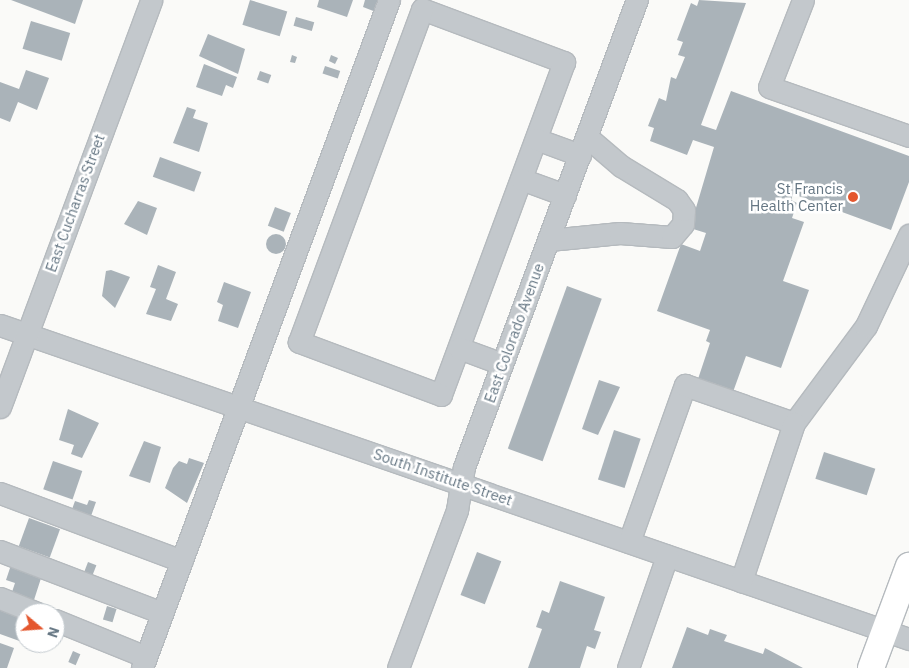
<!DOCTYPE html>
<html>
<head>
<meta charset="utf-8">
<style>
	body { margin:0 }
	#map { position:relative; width:909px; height:668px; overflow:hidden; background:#fafaf8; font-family:"IBM Plex Sans",sans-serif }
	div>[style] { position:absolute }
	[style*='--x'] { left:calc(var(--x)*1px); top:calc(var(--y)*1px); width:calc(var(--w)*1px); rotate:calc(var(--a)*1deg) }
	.building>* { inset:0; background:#aab3b9; transform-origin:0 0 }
	.round { border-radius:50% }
	.roads { filter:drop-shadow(1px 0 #b5babe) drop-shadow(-1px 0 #b5babe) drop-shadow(0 1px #b5babe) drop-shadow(0 -1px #b5babe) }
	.minor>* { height:21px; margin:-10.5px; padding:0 10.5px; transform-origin:10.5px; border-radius:10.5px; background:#c3c8cc }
	.major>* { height:26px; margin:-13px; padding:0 13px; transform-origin:13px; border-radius:13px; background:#fff }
	.dots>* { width:14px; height:14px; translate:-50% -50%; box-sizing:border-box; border:2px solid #fff; border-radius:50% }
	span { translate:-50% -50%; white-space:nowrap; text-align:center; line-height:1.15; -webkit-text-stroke:5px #fff; paint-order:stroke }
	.poi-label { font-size:15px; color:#657683 }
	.right { translate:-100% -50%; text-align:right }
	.street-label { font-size:15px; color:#657683 }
	.north { position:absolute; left:15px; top:603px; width:50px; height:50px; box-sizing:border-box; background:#fff; border:1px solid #c1c8cd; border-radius:50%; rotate:108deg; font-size:14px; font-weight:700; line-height:20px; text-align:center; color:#657683 }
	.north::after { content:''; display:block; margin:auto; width:18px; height:22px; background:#e4572e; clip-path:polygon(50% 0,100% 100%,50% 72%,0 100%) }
</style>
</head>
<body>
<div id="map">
	<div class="building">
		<i style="clip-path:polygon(11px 0,83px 0,75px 24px)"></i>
		<i style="left:250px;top:0;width:39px;height:26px;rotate:17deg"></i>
		<i style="clip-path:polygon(319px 0,353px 0,347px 17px,317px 7px)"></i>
		<i style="clip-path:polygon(365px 0,379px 0,376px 12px,363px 7px)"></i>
		<i style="clip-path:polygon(699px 0,746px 3px,701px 125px,716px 130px,731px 91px,909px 156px,909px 182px,891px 230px,793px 194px,791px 200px,797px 203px,792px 218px,804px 222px,783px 281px,809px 290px,781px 368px,746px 356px,733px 392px,698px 379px,710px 343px,706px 341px,710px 330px,657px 311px,681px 244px,700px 251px,706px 233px,690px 228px,714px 147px,693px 140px,687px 155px,650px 141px,654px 128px,648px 126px,659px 98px,666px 101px,671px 77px,676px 79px,685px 57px,678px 55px,683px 42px,677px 40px,691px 3px,697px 6px)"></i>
		<i style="left:296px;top:17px;width:19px;height:9px;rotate:16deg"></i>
		<i style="left:31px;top:21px;width:41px;height:29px;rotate:17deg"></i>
		<i style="clip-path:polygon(208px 34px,245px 49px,238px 74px,199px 56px)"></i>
		<i style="clip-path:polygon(292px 55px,297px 57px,295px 63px,290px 62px)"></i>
		<i style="clip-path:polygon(331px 55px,338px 58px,335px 64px,329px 61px)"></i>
		<i style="clip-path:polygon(204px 64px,237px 77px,233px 88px,226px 85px,222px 96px,196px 87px)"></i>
		<i style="left:325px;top:66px;width:16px;height:8px;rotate:18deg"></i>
		<i style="clip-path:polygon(26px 70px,49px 78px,37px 110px,18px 102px,10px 122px,0 118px,0 82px,19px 89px)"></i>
		<i style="left:260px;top:71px;width:12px;height:9px;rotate:20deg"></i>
		<i style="clip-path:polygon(187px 107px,196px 110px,193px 118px,208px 123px,199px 152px,173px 143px)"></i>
		<i style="left:160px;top:157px;width:44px;height:21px;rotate:20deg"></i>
		<i style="clip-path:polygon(138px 201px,157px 208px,147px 235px,124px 224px)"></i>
		<i style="left:275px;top:207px;width:17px;height:20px;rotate:21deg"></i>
		<i class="round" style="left:266px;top:234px;width:20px;height:20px"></i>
		<i style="clip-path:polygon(158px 265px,176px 272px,166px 299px,178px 304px,171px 321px,146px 314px,156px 289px,150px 287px)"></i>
		<i style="clip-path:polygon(111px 270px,130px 277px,115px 308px,102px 296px,106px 271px)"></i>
		<i style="clip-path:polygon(224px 282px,251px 292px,238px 328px,218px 321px,223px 305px,217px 302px)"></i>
		<i style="left:567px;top:286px;width:37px;height:173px;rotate:20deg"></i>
		<i style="clip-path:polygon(599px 380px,620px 387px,598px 435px,582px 429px)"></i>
		<i style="clip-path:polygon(68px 409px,99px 423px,82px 458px,71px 454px,74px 445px,59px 440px)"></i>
		<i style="left:614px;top:430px;width:28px;height:52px;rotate:18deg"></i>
		<i style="clip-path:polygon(144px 441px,161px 447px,150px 483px,129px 476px)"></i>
		<i style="left:824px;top:452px;width:54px;height:28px;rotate:18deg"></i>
		<i style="clip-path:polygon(189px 458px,204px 463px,187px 503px,165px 488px,173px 468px,179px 461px,187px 464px)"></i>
		<i style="left:53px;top:461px;width:31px;height:30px;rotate:19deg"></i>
		<i style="clip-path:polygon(89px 500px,96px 502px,90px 519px,71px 512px,75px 501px,87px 505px)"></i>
		<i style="left:29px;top:518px;width:33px;height:30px;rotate:20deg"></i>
		<i style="left:477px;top:552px;width:26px;height:46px;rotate:21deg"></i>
		<i style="clip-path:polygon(13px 559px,43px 572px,34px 600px,12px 592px,15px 583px,6px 580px)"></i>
		<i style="left:88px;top:562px;width:9px;height:13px;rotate:21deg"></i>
		<i style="clip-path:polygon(560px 581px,605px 597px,594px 630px,601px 632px,595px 649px,587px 646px,580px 668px,528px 668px,542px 629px,536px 627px,542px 610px,549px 613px)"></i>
		<i style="clip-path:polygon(0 603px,25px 612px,25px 643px,0 634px)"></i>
		<i style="left:107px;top:606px;width:10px;height:14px;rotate:17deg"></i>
		<i style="clip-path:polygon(687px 627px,708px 635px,710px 629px,727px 635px,724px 641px,763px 654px,765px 648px,803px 668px,672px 668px)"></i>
		<i style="clip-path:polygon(0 643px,14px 648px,7px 668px,0 668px)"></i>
		<i style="left:73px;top:651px;width:8px;height:12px;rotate:23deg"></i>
	</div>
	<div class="roads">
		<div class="minor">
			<i style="--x:803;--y:0;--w:93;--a:111.3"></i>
			<i style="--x:769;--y:87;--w:148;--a:19.3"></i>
			<i style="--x:422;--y:9;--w:152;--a:20.5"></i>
			<i style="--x:564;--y:62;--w:355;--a:110.3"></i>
			<i style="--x:441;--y:395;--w:152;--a:-159.5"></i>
			<i style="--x:299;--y:342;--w:355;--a:-69.7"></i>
			<i style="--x:536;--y:139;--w:47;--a:20"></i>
			<i style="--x:521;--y:179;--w:47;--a:20"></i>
			<i style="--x:549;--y:240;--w:71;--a:-5.6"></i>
			<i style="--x:620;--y:233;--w:52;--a:4.4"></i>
			<i style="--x:672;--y:237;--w:17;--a:-50"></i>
			<i style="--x:683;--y:224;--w:14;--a:-86"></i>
			<i style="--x:684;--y:210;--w:12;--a:-125"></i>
			<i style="--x:677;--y:200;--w:66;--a:-148.7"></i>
			<i style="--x:621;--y:166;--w:45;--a:-139.5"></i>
			<i style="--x:0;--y:325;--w:962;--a:19.06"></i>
			<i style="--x:459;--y:348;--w:46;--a:20.4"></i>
			<i style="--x:0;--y:407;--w:434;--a:-69.6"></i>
			<i style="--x:794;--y:423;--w:121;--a:-53.4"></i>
			<i style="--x:866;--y:326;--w:101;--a:-64.7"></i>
			<i style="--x:0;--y:493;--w:194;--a:20.5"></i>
			<i style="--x:629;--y:542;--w:167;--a:-70.4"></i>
			<i style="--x:685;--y:385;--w:115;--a:19.2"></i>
			<i style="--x:794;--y:423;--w:167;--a:108.5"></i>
			<i style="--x:0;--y:551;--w:173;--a:20.9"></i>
			<i style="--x:0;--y:598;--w:40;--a:22"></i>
			<i style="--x:55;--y:620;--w:98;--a:22.1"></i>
			<i style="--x:142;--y:668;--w:712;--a:-69.71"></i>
			<i style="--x:398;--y:668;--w:169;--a:-69.5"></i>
			<i style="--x:457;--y:510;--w:44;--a:-80.8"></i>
			<i style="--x:464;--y:467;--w:498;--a:-69.7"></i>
			<i style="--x:628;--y:668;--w:119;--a:-70.8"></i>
		</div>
		<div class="major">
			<i style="--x:871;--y:668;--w:109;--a:-69.6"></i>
		</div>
	</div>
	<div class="dots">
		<i style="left:853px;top:197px;background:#e4572e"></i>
	</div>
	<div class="poi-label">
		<span class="right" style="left:843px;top:197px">St Francis<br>Health Center</span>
	</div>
	<div class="street-label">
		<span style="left:75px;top:203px;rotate:-70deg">East Cucharras Street</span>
		<span style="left:514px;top:333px;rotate:-70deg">East Colorado Avenue</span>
		<span style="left:443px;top:477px;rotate:19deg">South Institute Street</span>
	</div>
	<div class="north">N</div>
</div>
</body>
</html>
